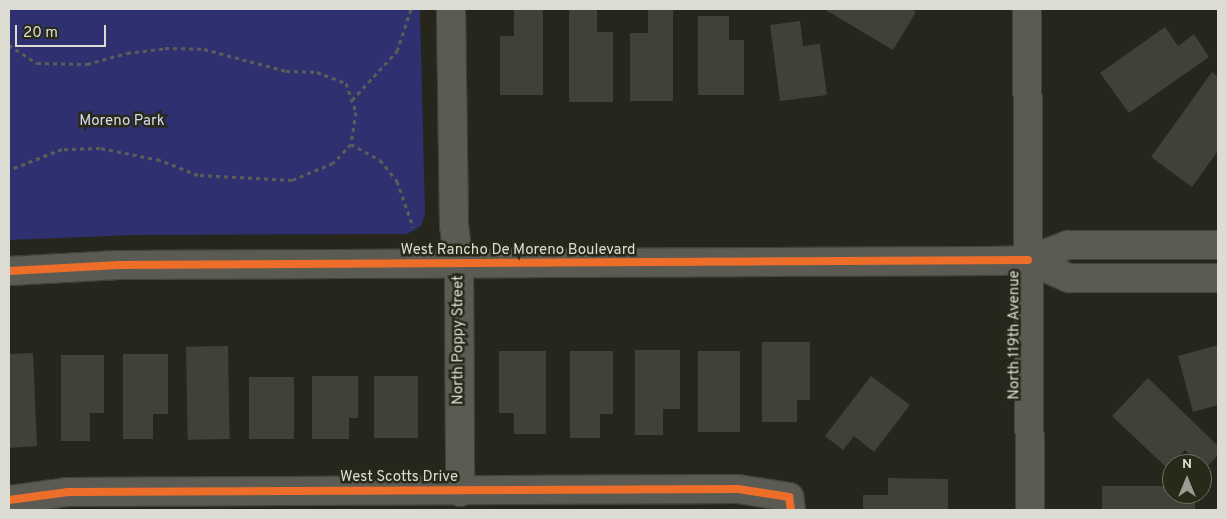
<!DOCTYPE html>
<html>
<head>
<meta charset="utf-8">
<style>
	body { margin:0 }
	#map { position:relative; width:1227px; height:519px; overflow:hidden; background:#26261c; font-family:Overpass,sans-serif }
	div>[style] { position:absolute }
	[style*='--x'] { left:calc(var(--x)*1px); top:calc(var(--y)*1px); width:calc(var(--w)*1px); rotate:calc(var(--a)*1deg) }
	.green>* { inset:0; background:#2e3070 }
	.building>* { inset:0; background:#41413a; transform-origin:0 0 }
	.path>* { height:3px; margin-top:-1.5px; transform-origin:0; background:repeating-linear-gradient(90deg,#5d5d58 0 4px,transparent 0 8px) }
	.roads { filter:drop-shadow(1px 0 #43433c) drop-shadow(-1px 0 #43433c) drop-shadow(0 1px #43433c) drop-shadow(0 -1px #43433c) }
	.minor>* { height:28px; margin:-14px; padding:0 14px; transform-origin:14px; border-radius:14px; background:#5b5b54 }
	.cycleway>* { height:8px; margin:-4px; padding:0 4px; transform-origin:4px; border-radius:4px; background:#ee6e29 }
	span { translate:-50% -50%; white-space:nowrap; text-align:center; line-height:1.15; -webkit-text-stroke:5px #292919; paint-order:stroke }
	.park-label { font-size:15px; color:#d5daf1 }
	.street-label { font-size:15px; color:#dcdcd2 }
	.frame { position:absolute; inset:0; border:10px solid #dcdcd2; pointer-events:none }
	.north { position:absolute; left:1162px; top:454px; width:50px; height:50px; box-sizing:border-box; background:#292919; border:1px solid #717163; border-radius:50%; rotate:0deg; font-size:14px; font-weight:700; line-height:20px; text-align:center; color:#dcdcd2 }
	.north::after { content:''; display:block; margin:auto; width:18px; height:22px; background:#9c9c92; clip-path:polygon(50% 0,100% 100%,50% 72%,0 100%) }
	.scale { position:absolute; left:15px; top:25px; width:91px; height:22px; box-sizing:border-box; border:2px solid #dcdcd2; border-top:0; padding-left:6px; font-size:15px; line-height:18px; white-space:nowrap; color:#dcdcd2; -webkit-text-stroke:4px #292919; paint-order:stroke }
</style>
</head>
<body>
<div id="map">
	<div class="green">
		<i style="clip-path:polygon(9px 9px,420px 9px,425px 215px,421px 226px,407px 234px,135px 235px,9px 240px)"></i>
	</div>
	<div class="building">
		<i style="clip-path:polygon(514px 9px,543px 9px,543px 95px,500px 95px,500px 36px,514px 36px)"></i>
		<i style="clip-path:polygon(569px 9px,597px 9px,597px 32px,613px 32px,613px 102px,569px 102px)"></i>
		<i style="clip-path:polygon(648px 9px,673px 9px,673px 101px,630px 101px,630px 33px,648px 33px)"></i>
		<i style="clip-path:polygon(824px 9px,911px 9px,916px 12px,893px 50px)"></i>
		<i style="clip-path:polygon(698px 16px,729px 16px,729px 40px,744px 40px,744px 95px,698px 95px)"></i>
		<i style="clip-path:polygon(800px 21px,803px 46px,820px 44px,827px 95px,780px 101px,770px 25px)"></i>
		<i style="clip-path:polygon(1165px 27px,1178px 46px,1194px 34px,1209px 57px,1129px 113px,1100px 73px)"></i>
		<i style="clip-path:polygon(1212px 72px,1218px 77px,1218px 151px,1192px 187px,1151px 157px)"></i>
		<i style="clip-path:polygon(762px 342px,810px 342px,810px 400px,797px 400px,797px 422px,762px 422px)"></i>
		<i style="clip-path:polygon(1218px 345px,1218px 405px,1193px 412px,1178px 356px)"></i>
		<i style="left:228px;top:346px;width:93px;height:42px;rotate:89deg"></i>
		<i style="clip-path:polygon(635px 350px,680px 350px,680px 409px,663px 409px,663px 435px,635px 435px)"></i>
		<i style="clip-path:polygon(499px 351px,546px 351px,546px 434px,514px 434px,514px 413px,499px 413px)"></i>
		<i style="clip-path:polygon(570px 351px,613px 351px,613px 414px,600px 414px,600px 438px,570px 438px)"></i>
		<i style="left:698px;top:351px;width:42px;height:81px"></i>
		<i style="clip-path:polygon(33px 353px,37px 446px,9px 448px,9px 354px)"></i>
		<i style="clip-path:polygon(123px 354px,168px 354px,168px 414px,153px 414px,153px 439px,123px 439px)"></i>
		<i style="clip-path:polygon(61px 355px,104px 355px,104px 413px,90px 413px,90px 441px,61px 441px)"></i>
		<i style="clip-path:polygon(312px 376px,358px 376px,358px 418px,349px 418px,349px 439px,312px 439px)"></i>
		<i style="left:374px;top:376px;width:44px;height:62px"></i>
		<i style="clip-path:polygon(871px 376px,910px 405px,874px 452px,854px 436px,843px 450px,825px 436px)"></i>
		<i style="left:249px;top:377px;width:45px;height:62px"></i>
		<i style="clip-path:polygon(1148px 378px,1218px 446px,1218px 455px,1205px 469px,1185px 450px,1167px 468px,1112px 416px)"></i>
		<i style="clip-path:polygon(888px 478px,948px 479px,948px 510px,863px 510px,863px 495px,888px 495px)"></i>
		<i style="clip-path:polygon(1102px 486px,1172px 486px,1172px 494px,1195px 494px,1195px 510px,1102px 510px)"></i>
	</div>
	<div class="path">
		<i style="--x:9;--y:45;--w:33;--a:33"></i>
		<i style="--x:37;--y:63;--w:50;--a:1.1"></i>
		<i style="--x:87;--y:64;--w:41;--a:-15.4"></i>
		<i style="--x:127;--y:53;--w:38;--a:-7"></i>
		<i style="--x:165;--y:48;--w:39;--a:1"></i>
		<i style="--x:204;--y:49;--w:85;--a:15"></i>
		<i style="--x:286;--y:71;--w:31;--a:2"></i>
		<i style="--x:317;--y:72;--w:31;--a:21"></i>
		<i style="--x:346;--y:83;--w:31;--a:71"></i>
		<i style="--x:356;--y:112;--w:32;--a:99"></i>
		<i style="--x:351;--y:144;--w:26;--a:133"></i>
		<i style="--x:333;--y:163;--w:44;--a:157.5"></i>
		<i style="--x:292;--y:180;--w:94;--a:-177"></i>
		<i style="--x:198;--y:175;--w:41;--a:-158.5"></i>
		<i style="--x:160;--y:160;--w:61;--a:-168.7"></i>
		<i style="--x:100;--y:148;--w:38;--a:178"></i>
		<i style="--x:62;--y:149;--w:57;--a:158.4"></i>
		<i style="--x:352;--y:100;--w:67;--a:-47.4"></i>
		<i style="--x:397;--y:51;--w:44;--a:-71.6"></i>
		<i style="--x:351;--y:144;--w:33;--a:29"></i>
		<i style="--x:380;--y:160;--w:27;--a:51"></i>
		<i style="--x:397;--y:181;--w:49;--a:70.8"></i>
	</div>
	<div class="roads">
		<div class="minor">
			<i style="--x:451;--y:9;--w:216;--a:89.2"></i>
			<i style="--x:454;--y:225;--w:40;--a:82.9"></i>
			<i style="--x:459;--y:265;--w:227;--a:89.7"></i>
			<i style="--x:1027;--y:9;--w:501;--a:89.66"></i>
			<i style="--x:1028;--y:260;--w:45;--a:23.7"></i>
			<i style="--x:1069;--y:278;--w:149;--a:0"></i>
			<i style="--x:9;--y:271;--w:110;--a:-3.1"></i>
			<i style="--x:119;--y:265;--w:870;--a:-0.26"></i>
			<i style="--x:989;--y:261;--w:39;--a:-1"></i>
			<i style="--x:1028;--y:260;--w:43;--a:-20.6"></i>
			<i style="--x:1068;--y:245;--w:150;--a:0"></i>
			<i style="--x:9;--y:500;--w:60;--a:-7.7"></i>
			<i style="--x:68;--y:492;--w:670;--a:-0.26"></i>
			<i style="--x:738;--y:489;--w:52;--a:8.9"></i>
			<i style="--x:789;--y:497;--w:13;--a:81"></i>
		</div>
	</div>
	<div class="cycleway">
		<i style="--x:9;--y:271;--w:110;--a:-3.1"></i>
		<i style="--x:119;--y:265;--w:909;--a:-0.32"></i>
		<i style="--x:9;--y:500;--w:60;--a:-7.7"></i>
		<i style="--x:68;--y:492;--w:670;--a:-0.26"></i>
		<i style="--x:738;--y:489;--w:52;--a:8.9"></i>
		<i style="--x:789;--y:497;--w:13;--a:81"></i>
	</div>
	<div class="park-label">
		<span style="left:122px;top:122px">Moreno Park</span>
	</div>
	<div class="street-label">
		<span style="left:518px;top:251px">West Rancho De Moreno Boulevard</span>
		<span style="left:1015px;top:335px;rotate:-90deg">North 119th Avenue</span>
		<span style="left:459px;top:340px;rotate:-90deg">North Poppy Street</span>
		<span style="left:399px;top:478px">West Scotts Drive</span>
	</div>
	<div class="frame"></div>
	<div class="north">N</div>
	<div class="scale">20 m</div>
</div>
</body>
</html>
